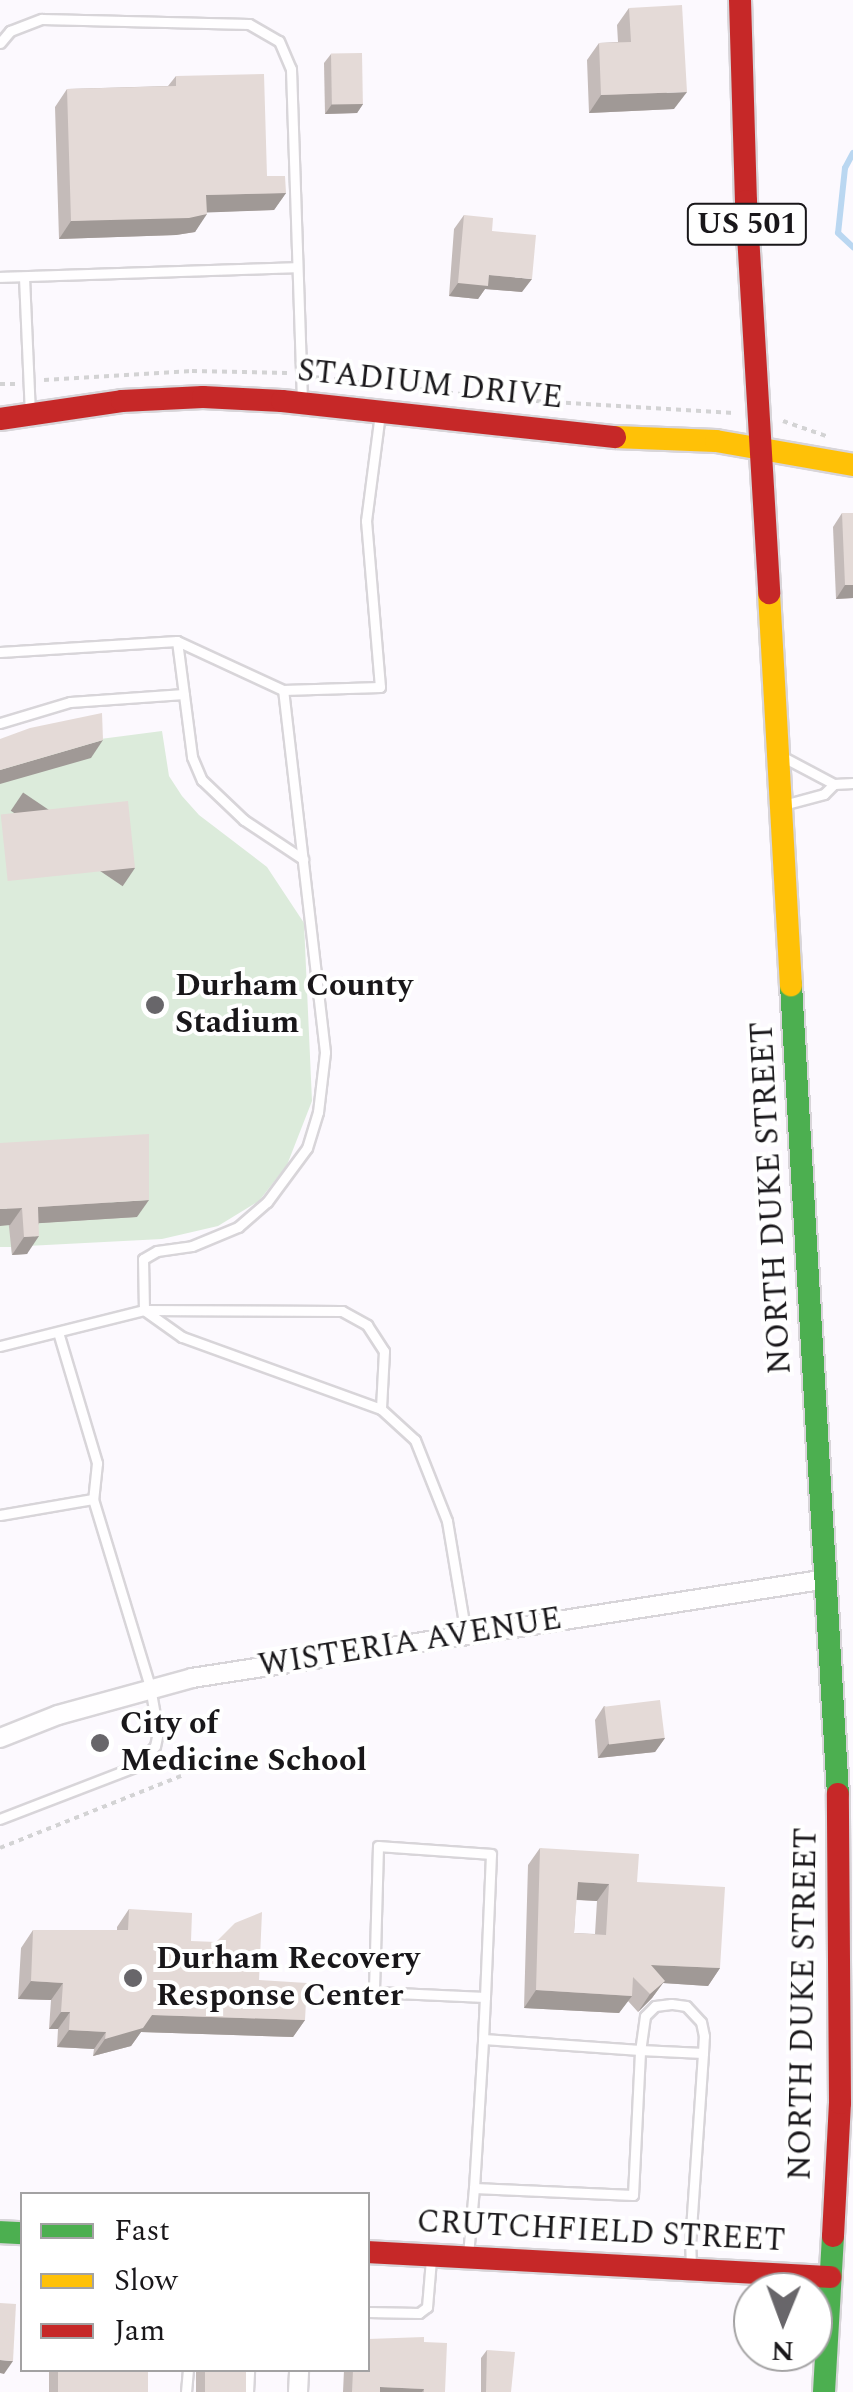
<!DOCTYPE html>
<html>
<head>
<meta charset="utf-8">
<style>
	body { margin:0 }
	#map { position:relative; width:853px; height:2392px; overflow:hidden; background:#fcf9fe; font-family:Spectral,serif }
	div>[style] { position:absolute }
	[style*='--x'] { left:calc(var(--x)*1px); top:calc(var(--y)*1px); width:calc(var(--w)*1px); rotate:calc(var(--a)*1deg) }
	.green>* { inset:0; background:#dcebdb }
	.stream>* { height:6px; margin:-3px; padding:0 3px; transform-origin:3px; border-radius:3px; background:#bad7f1 }
	.path>* { height:4px; margin-top:-2px; transform-origin:0; background:repeating-linear-gradient(90deg,#d3d3d4 0 5px,transparent 0 10px) }
	.roads { filter:drop-shadow(2px 0 #d8d5d9) drop-shadow(-2px 0 #d8d5d9) drop-shadow(0 2px #d8d5d9) drop-shadow(0 -2px #d8d5d9) }
	.lane>* { height:9px; margin:-4.5px; padding:0 4.5px; transform-origin:4.5px; border-radius:4.5px; background:#fffeff }
	.street>* { height:18px; margin:-9px; padding:0 9px; transform-origin:9px; border-radius:9px; background:#fffeff }
	.fast>* { height:22px; margin:-11px; padding:0 11px; transform-origin:11px; border-radius:11px; background:#4caf50 }
	.slow>* { height:22px; margin:-11px; padding:0 11px; transform-origin:11px; border-radius:11px; background:#ffc107 }
	.jam>* { height:22px; margin:-11px; padding:0 11px; transform-origin:11px; border-radius:11px; background:#c62828 }
	.wall>* { inset:0; background:#c4bbb9; transform-origin:0 0 }
	.shaded-wall>* { inset:0; background:#a09996; transform-origin:0 0 }
	.building>* { inset:0; background:#e4dad7; transform-origin:0 0 }
	.dots>* { width:28px; height:28px; translate:-50% -50%; box-sizing:border-box; border:5px solid #fff; border-radius:50% }
	span { translate:-50% -50%; white-space:nowrap; text-align:center; line-height:1.15; -webkit-text-stroke:8px #fff; paint-order:stroke }
	.shield-label span { padding:2px 8px; background:#fff; border:2px solid; border-radius:8px; -webkit-text-stroke-width:0 }
	.shield-label { font-size:30px; color:#19171a; font-weight:700 }
	.street-label { font-size:32px; color:#19171a }
	.poi-label { font-size:32px; color:#19171a; font-weight:700 }
	.left { translate:0 -50%; text-align:left }
	.legend { position:absolute; left:20px; top:2192px; width:350px; height:180px; box-sizing:border-box; background:#fff; border:2px solid #a3a2a3; margin:0; padding:12px 18px; list-style:none; font-size:30px; color:#19171a }
	.legend li { display:flex; align-items:center; gap:20px; height:50px }
	.legend b { width:50px; border:2px solid #a3a2a3 }
	.north { position:absolute; left:733px; top:2272px; width:100px; height:100px; box-sizing:border-box; background:#fff; border:2px solid #a3a2a3; border-radius:50%; rotate:181deg; font-size:28px; font-weight:700; line-height:40px; text-align:center; color:#19171a }
	.north::after { content:''; display:block; margin:auto; width:35px; height:45px; background:#68666a; clip-path:polygon(50% 0,100% 100%,50% 72%,0 100%) }
</style>
</head>
<body>
<div id="map">
	<div class="green">
		<i style="clip-path:polygon(162px 731px,169px 776px,182px 796px,199px 815px,267px 867px,304px 923px,312px 1101px,287px 1165px,259px 1201px,218px 1226px,162px 1239px,27px 1246px,12px 1255px,11px 1247px,0 1247px,0 752px)"></i>
	</div>
	<div class="stream">
		<i style="--x:853;--y:153;--w:17;--a:118"></i>
		<i style="--x:845;--y:168;--w:65;--a:96.1"></i>
		<i style="--x:838;--y:233;--w:21;--a:43"></i>
	</div>
	<div class="path">
		<i style="--x:314;--y:377;--w:81;--a:6.4"></i>
		<i style="--x:44;--y:380;--w:148;--a:-3.5"></i>
		<i style="--x:192;--y:371;--w:95;--a:1.2"></i>
		<i style="--x:0;--y:384;--w:15;--a:0"></i>
		<i style="--x:418;--y:389;--w:96;--a:6.6"></i>
		<i style="--x:536;--y:401;--w:198;--a:3.5"></i>
		<i style="--x:783;--y:421;--w:49;--a:19.2"></i>
		<i style="--x:0;--y:1848;--w:195;--a:-21.7"></i>
	</div>
	<div class="roads">
		<div class="lane">
			<i style="--x:0;--y:43;--w:16;--a:-50"></i>
			<i style="--x:10;--y:31;--w:34;--a:-21"></i>
			<i style="--x:42;--y:19;--w:207;--a:1.4"></i>
			<i style="--x:249;--y:24;--w:34;--a:30"></i>
			<i style="--x:279;--y:41;--w:30;--a:67"></i>
			<i style="--x:291;--y:69;--w:334;--a:88.1"></i>
			<i style="--x:0;--y:277;--w:297;--a:-1.9"></i>
			<i style="--x:24;--y:277;--w:135;--a:87.5"></i>
			<i style="--x:177;--y:641;--w:117;--a:82.6"></i>
			<i style="--x:192;--y:757;--w:25;--a:67"></i>
			<i style="--x:202;--y:780;--w:58;--a:43.6"></i>
			<i style="--x:244;--y:820;--w:71;--a:33.5"></i>
			<i style="--x:0;--y:652;--w:177;--a:-3.6"></i>
			<i style="--x:177;--y:641;--w:117;--a:24.8"></i>
			<i style="--x:283;--y:690;--w:97;--a:-1.8"></i>
			<i style="--x:380;--y:687;--w:167;--a:-94.8"></i>
			<i style="--x:366;--y:521;--w:109;--a:-82.6"></i>
			<i style="--x:0;--y:723;--w:73;--a:-16.7"></i>
			<i style="--x:70;--y:702;--w:114;--a:-4"></i>
			<i style="--x:783;--y:757;--w:58;--a:27.9"></i>
			<i style="--x:834;--y:784;--w:19;--a:-3"></i>
			<i style="--x:787;--y:804;--w:38;--a:-15"></i>
			<i style="--x:824;--y:794;--w:14;--a:-45"></i>
			<i style="--x:58;--y:1332;--w:137;--a:73.4"></i>
			<i style="--x:97;--y:1463;--w:36;--a:96"></i>
			<i style="--x:0;--y:1346;--w:148;--a:-14"></i>
			<i style="--x:144;--y:1310;--w:51;--a:-91.1"></i>
			<i style="--x:143;--y:1259;--w:16;--a:-30"></i>
			<i style="--x:157;--y:1251;--w:35;--a:-8"></i>
			<i style="--x:192;--y:1246;--w:50;--a:-22.4"></i>
			<i style="--x:238;--y:1227;--w:38;--a:-41"></i>
			<i style="--x:267;--y:1202;--w:67;--a:-53.5"></i>
			<i style="--x:307;--y:1148;--w:38;--a:-73"></i>
			<i style="--x:318;--y:1112;--w:60;--a:-83.3"></i>
			<i style="--x:325;--y:1052;--w:364;--a:-96.6"></i>
			<i style="--x:381;--y:1409;--w:212;--a:-160.1"></i>
			<i style="--x:182;--y:1337;--w:47;--a:-144.6"></i>
			<i style="--x:144;--y:1310;--w:198;--a:0.3"></i>
			<i style="--x:342;--y:1311;--w:29;--a:29"></i>
			<i style="--x:367;--y:1325;--w:31;--a:57"></i>
			<i style="--x:384;--y:1351;--w:58;--a:93"></i>
			<i style="--x:381;--y:1409;--w:46;--a:42.4"></i>
			<i style="--x:415;--y:1440;--w:87;--a:68.4"></i>
			<i style="--x:447;--y:1521;--w:115;--a:80.5"></i>
			<i style="--x:0;--y:1515;--w:94;--a:-9.8"></i>
			<i style="--x:93;--y:1499;--w:196;--a:73.1"></i>
			<i style="--x:150;--y:1687;--w:46;--a:79.9"></i>
			<i style="--x:158;--y:1732;--w:14;--a:102"></i>
			<i style="--x:155;--y:1746;--w:27;--a:132"></i>
			<i style="--x:137;--y:1766;--w:147;--a:158.9"></i>
			<i style="--x:474;--y:2188;--w:159;--a:2.5"></i>
			<i style="--x:633;--y:2195;--w:145;--a:-87.2"></i>
			<i style="--x:640;--y:2050;--w:157;--a:-176"></i>
			<i style="--x:468;--y:2255;--w:67;--a:-84.9"></i>
			<i style="--x:474;--y:2188;--w:149;--a:-86.5"></i>
			<i style="--x:483;--y:2039;--w:42;--a:-87.3"></i>
			<i style="--x:485;--y:1997;--w:143;--a:-87.6"></i>
			<i style="--x:491;--y:1854;--w:113;--a:-176"></i>
			<i style="--x:378;--y:1846;--w:146;--a:91.6"></i>
			<i style="--x:374;--y:1992;--w:111;--a:2.6"></i>
			<i style="--x:691;--y:2267;--w:23;--a:-92"></i>
			<i style="--x:690;--y:2244;--w:191;--a:-86.1"></i>
			<i style="--x:703;--y:2053;--w:17;--a:-87"></i>
			<i style="--x:704;--y:2036;--w:14;--a:-102"></i>
			<i style="--x:701;--y:2022;--w:22;--a:-133"></i>
			<i style="--x:686;--y:2006;--w:15;--a:-172"></i>
			<i style="--x:671;--y:2004;--w:16;--a:173"></i>
			<i style="--x:655;--y:2006;--w:14;--a:135"></i>
			<i style="--x:645;--y:2016;--w:34;--a:98"></i>
			<i style="--x:640;--y:2050;--w:63;--a:2.7"></i>
			<i style="--x:368;--y:2312;--w:51;--a:1.1"></i>
			<i style="--x:419;--y:2313;--w:10;--a:-37"></i>
			<i style="--x:427;--y:2307;--w:48;--a:-85.2"></i>
			<i style="--x:186;--y:2392;--w:22;--a:-85"></i>
			<i style="--x:248;--y:2392;--w:22;--a:-87"></i>
		</div>
		<div class="street">
			<i style="--x:0;--y:1738;--w:62;--a:-21.6"></i>
			<i style="--x:58;--y:1715;--w:139;--a:-15.4"></i>
			<i style="--x:192;--y:1678;--w:643;--a:-8.86"></i>
			<i style="--x:298;--y:2392;--w:22;--a:-87"></i>
		</div>
		<div class="fast">
			<i style="--x:791;--y:985;--w:810;--a:86.68"></i>
			<i style="--x:0;--y:2232;--w:22;--a:3"></i>
			<i style="--x:824;--y:2392;--w:156;--a:-86.7"></i>
		</div>
		<div class="slow">
			<i style="--x:615;--y:437;--w:101;--a:2.3"></i>
			<i style="--x:716;--y:441;--w:139;--a:9.9"></i>
			<i style="--x:769;--y:593;--w:393;--a:86.8"></i>
		</div>
		<div class="jam">
			<i style="--x:740;--y:0;--w:201;--a:88.3"></i>
			<i style="--x:746;--y:201;--w:393;--a:86.6"></i>
			<i style="--x:0;--y:419;--w:123;--a:-8.4"></i>
			<i style="--x:122;--y:401;--w:81;--a:-2.8"></i>
			<i style="--x:203;--y:397;--w:79;--a:2.9"></i>
			<i style="--x:282;--y:401;--w:335;--a:6.2"></i>
			<i style="--x:833;--y:2236;--w:133;--a:-87"></i>
			<i style="--x:840;--y:2103;--w:309;--a:-90.4"></i>
			<i style="--x:368;--y:2252;--w:463;--a:3.1"></i>
		</div>
	</div>
	<div class="wall">
		<i style="clip-path:polygon(629px 8px,674px 109px,589px 113px,587px 60px,599px 43px,618px 42px,617px 25px)"></i>
		<i style="clip-path:polygon(331px 54px,363px 104px,357px 113px,325px 114px,324px 63px)"></i>
		<i style="clip-path:polygon(176px 76px,267px 176px,286px 193px,274px 210px,207px 212px,195px 232px,176px 235px,59px 239px,55px 107px,67px 89px,168px 86px)"></i>
		<i style="clip-path:polygon(464px 215px,492px 231px,522px 292px,485px 289px,478px 299px,449px 296px,454px 229px)"></i>
		<i style="clip-path:polygon(842px 513px,853px 513px,853px 598px,836px 599px,833px 527px)"></i>
		<i style="clip-path:polygon(0 1143px,137px 1217px,39px 1223px,27px 1254px,12px 1255px)"></i>
		<i style="clip-path:polygon(604px 1706px,665px 1738px,655px 1752px,598px 1758px,595px 1720px)"></i>
		<i style="clip-path:polygon(evenodd,540px 1848px,637px 1882px,720px 1968px,708px 1986px,663px 1983px,652px 1998px,638px 2012px,628px 2001px,619px 2013px,524px 2008px,528px 1865px,540px 1848px,576px 1900px,597px 1901px,595px 1934px,574px 1933px,576px 1900px)"></i>
		<i style="clip-path:polygon(129px 1909px,191px 1941px,259px 1980px,305px 2020px,293px 2037px,141px 2032px,131px 2046px,93px 2056px,94px 2049px,57px 2047px,58px 2029px,49px 2029px,51px 2000px,18px 1999px,21px 1948px,33px 1930px,117px 1930px,117px 1927px)"></i>
		<i style="clip-path:polygon(424px 2342px,445px 2392px,343px 2392px,344px 2370px,368px 2370px)"></i>
		<i style="clip-path:polygon(487px 2350px,511px 2392px,481px 2392px,481px 2358px)"></i>
		<i style="left:49px;top:2370px;width:99px;height:22px"></i>
		<i style="left:196px;top:2370px;width:50px;height:22px"></i>
	</div>
	<div class="shaded-wall">
		<i style="clip-path:polygon(687px 92px,674px 109px,589px 113px,601px 95px)"></i>
		<i style="clip-path:polygon(332px 104px,363px 104px,357px 113px,325px 114px)"></i>
		<i style="clip-path:polygon(286px 193px,274px 210px,194px 213px,206px 195px)"></i>
		<i style="clip-path:polygon(207px 214px,195px 232px,176px 235px,59px 239px,71px 221px)"></i>
		<i style="clip-path:polygon(489px 275px,532px 279px,522px 292px,485px 289px,478px 299px,449px 296px,458px 283px)"></i>
		<i style="clip-path:polygon(845px 585px,853px 585px,853px 598px,836px 599px)"></i>
		<i style="clip-path:polygon(103px 740px,91px 758px,0 784px,0 770px)"></i>
		<i style="left:135px;top:868px;width:22px;height:135px;rotate:124deg"></i>
		<i style="clip-path:polygon(149px 1200px,137px 1217px,26px 1224px,38px 1207px)"></i>
		<i style="clip-path:polygon(22px 1208px,10px 1225px,0 1226px,0 1209px)"></i>
		<i style="clip-path:polygon(39px 1236px,27px 1254px,12px 1255px,24px 1237px)"></i>
		<i style="clip-path:polygon(665px 1738px,655px 1752px,598px 1758px,608px 1744px)"></i>
		<i style="clip-path:polygon(578px 1882px,609px 1884px,597px 1901px,565px 1899px)"></i>
		<i style="clip-path:polygon(651px 1965px,720px 1968px,708px 1986px,663px 1983px,652px 1998px,638px 2012px,650px 1994px)"></i>
		<i style="clip-path:polygon(31px 1981px,63px 1983px,51px 2000px,18px 1999px)"></i>
		<i style="clip-path:polygon(536px 1990px,632px 1996px,619px 2013px,524px 2008px)"></i>
		<i style="clip-path:polygon(61px 2012px,70px 2012px,58px 2029px,49px 2029px)"></i>
		<i style="clip-path:polygon(152px 2015px,305px 2020px,293px 2037px,141px 2032px,131px 2046px,93px 2056px,105px 2039px)"></i>
		<i style="clip-path:polygon(69px 2030px,106px 2032px,94px 2049px,57px 2047px)"></i>
		<i style="clip-path:polygon(0 2360px,13px 2361px,4px 2374px,0 2373px)"></i>
		<i style="clip-path:polygon(380px 2387px,424px 2389px,422px 2392px,377px 2392px)"></i>
	</div>
	<div class="building">
		<i style="clip-path:polygon(682px 5px,687px 92px,601px 95px,599px 43px,631px 42px,629px 8px)"></i>
		<i style="left:362px;top:53px;width:51px;height:31px;rotate:89deg"></i>
		<i style="clip-path:polygon(264px 74px,267px 176px,285px 176px,286px 193px,206px 195px,207px 214px,189px 218px,71px 221px,67px 89px,176px 86px,176px 76px)"></i>
		<i style="clip-path:polygon(464px 215px,493px 218px,492px 231px,536px 235px,532px 279px,489px 275px,488px 286px,458px 283px)"></i>
		<i style="clip-path:polygon(842px 513px,853px 513px,853px 585px,845px 585px)"></i>
		<i style="clip-path:polygon(102px 713px,103px 740px,0 770px,0 739px,30px 728px)"></i>
		<i style="left:128px;top:801px;width:67px;height:128px;rotate:84deg"></i>
		<i style="clip-path:polygon(149px 1134px,149px 1200px,38px 1207px,39px 1236px,24px 1237px,22px 1208px,0 1209px,0 1143px)"></i>
		<i style="left:660px;top:1700px;width:38px;height:56px;rotate:83deg"></i>
		<i style="clip-path:polygon(evenodd,540px 1848px,639px 1854px,637px 1882px,725px 1887px,720px 1968px,651px 1965px,665px 1981px,650px 1994px,633px 1977px,632px 1996px,536px 1990px,540px 1848px,578px 1882px,609px 1884px,606px 1935px,574px 1933px,578px 1882px)"></i>
		<i style="clip-path:polygon(129px 1909px,192px 1913px,191px 1941px,216px 1942px,235px 1923px,262px 1912px,259px 1980px,307px 1983px,305px 2020px,152px 2015px,143px 2028px,105px 2039px,106px 2032px,69px 2030px,70px 2012px,61px 2012px,63px 1983px,31px 1981px,33px 1930px,128px 1930px)"></i>
		<i style="clip-path:polygon(0 2303px,16px 2304px,13px 2361px,0 2360px)"></i>
		<i style="clip-path:polygon(424px 2337px,424px 2342px,447px 2343px,445px 2392px,424px 2392px,424px 2389px,380px 2387px,380px 2392px,352px 2392px,353px 2370px,368px 2370px,368px 2339px)"></i>
		<i style="clip-path:polygon(487px 2350px,515px 2352px,511px 2392px,486px 2392px)"></i>
		<i style="left:58px;top:2370px;width:90px;height:22px"></i>
		<i style="left:205px;top:2370px;width:41px;height:22px"></i>
	</div>
	<div class="dots">
		<i style="left:155px;top:1005px;background:#68666a"></i>
		<i style="left:100px;top:1743px;background:#68666a"></i>
		<i style="left:133px;top:1978px;background:#68666a"></i>
	</div>
	<div class="shield-label">
		<span style="left:747px;top:224px">US 501</span>
	</div>
	<div class="street-label">
		<span style="left:430px;top:385px;rotate:6deg">STADIUM DRIVE</span>
		<span style="left:772px;top:1198px;rotate:-93deg">NORTH DUKE STREET</span>
		<span style="left:410px;top:1643px;rotate:-9deg">WISTERIA AVENUE</span>
		<span style="left:804px;top:2004px;rotate:-89deg">NORTH DUKE STREET</span>
		<span style="left:601px;top:2232px;rotate:3deg">CRUTCHFIELD STREET</span>
	</div>
	<div class="poi-label">
		<span class="left" style="left:175px;top:1005px">Durham County<br>Stadium</span>
		<span class="left" style="left:120px;top:1743px">City of<br>Medicine School</span>
		<span class="left" style="left:156px;top:1978px">Durham Recovery<br>Response Center</span>
	</div>
	<ul class="legend">
	<li><b style="height:12px;background:#4caf50"></b>Fast</li>
	<li><b style="height:12px;background:#ffc107"></b>Slow</li>
	<li><b style="height:12px;background:#c62828"></b>Jam</li>
	</ul>
	<div class="north">N</div>
</div>
</body>
</html>
